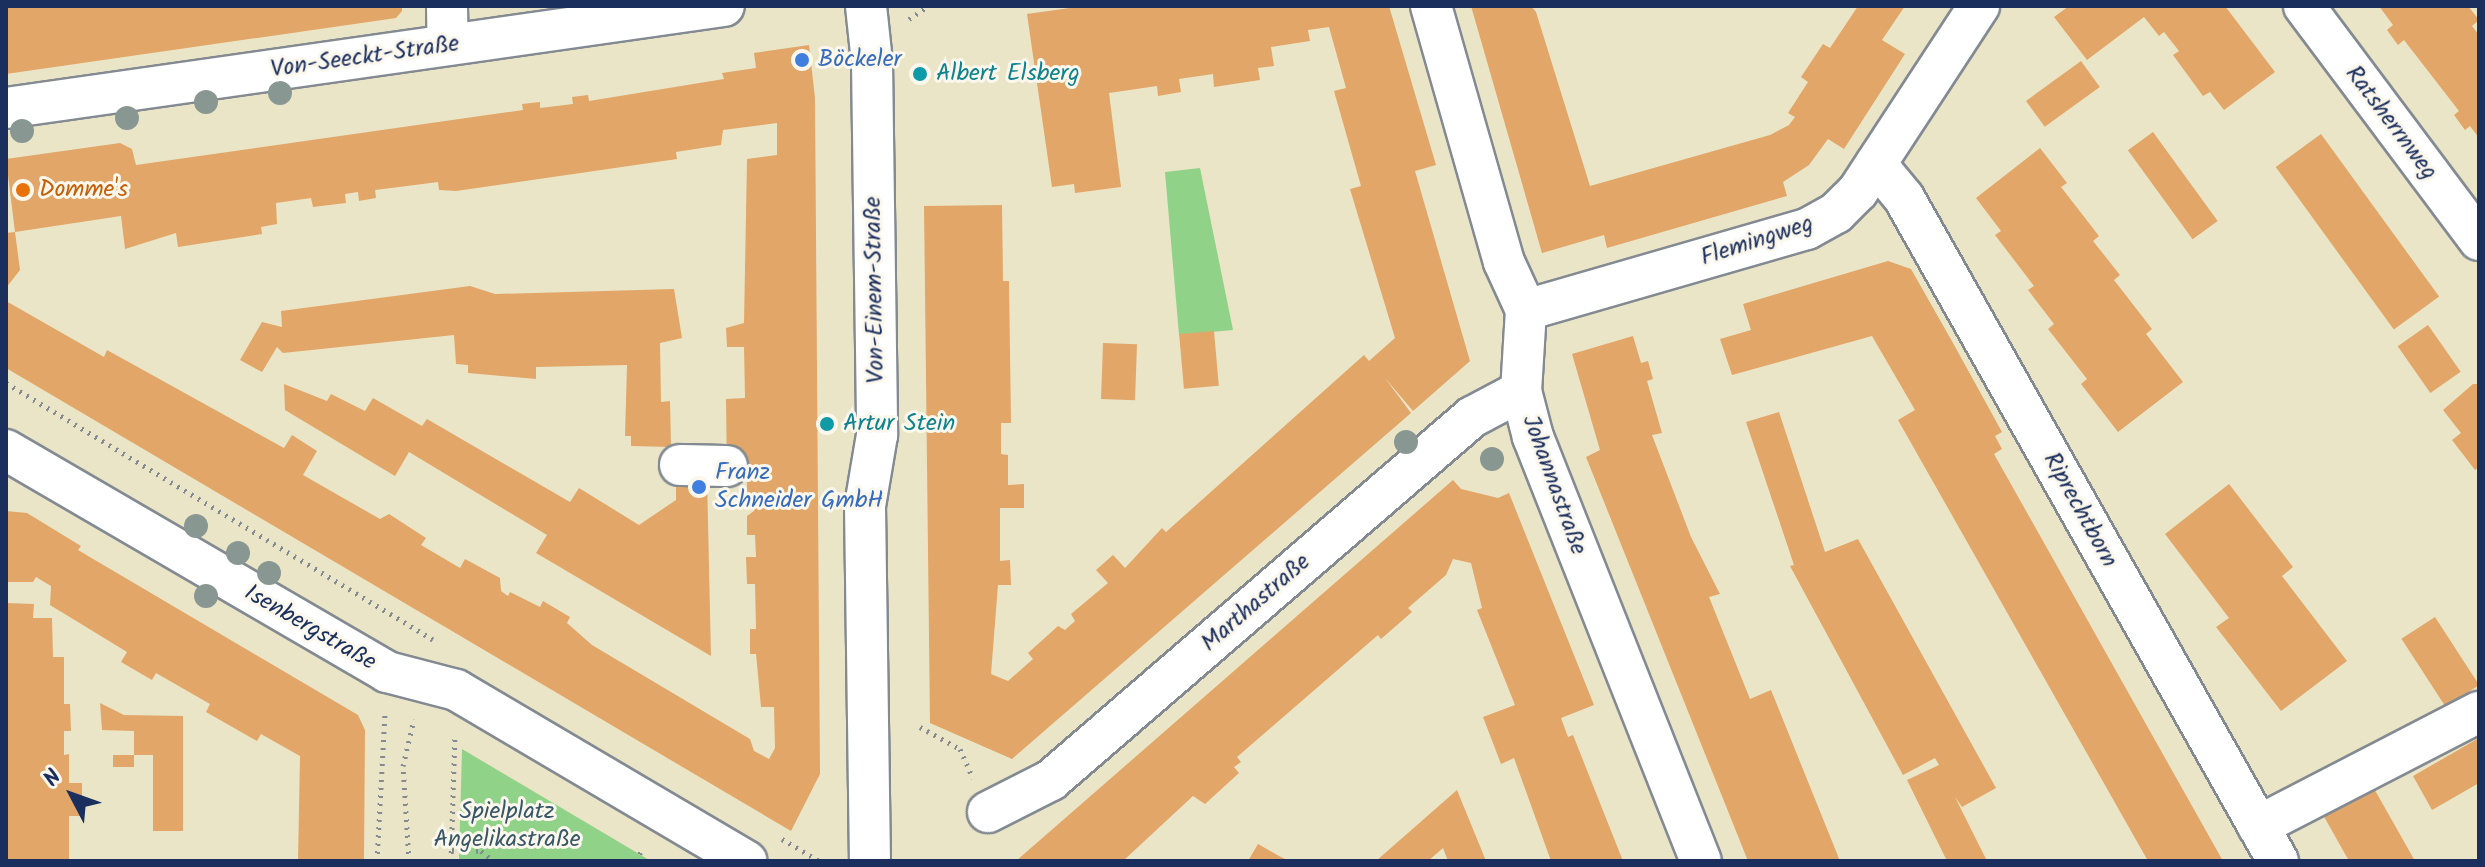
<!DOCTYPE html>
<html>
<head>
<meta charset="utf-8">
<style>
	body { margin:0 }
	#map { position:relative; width:2485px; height:867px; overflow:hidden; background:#ebe5c7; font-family:Kalam,sans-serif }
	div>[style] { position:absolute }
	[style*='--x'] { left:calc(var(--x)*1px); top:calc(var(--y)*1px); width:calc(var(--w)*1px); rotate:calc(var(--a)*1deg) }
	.green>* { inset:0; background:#91d289 }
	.building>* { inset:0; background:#e1a668; transform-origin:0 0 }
	.path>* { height:5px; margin-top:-2.5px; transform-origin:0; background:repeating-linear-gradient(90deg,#838a92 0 2px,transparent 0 8px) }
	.roads { filter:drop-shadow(2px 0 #838a92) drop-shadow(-2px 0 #838a92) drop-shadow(0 2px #838a92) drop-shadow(0 -2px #838a92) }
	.minor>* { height:40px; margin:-20px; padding:0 20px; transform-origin:20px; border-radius:20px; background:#fff }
	.trees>* { width:24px; height:24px; margin:-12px; border-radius:50%; background:#899793 }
	.dots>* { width:22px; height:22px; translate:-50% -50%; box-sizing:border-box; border:4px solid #fbf7ec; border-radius:50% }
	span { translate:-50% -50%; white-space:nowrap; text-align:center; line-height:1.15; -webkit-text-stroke:6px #fbf7ec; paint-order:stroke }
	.street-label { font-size:24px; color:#1b2f5e }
	.shop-label { font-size:24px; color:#366cbe }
	.left { translate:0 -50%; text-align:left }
	.culture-label { font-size:24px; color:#0d838f }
	.food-label { font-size:24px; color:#c56008 }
	.park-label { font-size:24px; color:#385869 }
	.frame { position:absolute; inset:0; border:8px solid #1b2f5e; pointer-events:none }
	.north { position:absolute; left:32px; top:755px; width:80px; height:80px; -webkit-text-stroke:6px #fbf7ec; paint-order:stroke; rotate:311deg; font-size:22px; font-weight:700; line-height:32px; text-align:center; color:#1b2f5e }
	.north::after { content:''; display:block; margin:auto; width:28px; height:36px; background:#1b2f5e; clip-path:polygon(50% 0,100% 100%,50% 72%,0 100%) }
</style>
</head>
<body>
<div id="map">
	<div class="green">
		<i style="clip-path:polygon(1200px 168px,1233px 330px,1179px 335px,1165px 172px)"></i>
		<i style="clip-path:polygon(462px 749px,651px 861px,459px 861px)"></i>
	</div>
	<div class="building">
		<i style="clip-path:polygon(6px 6px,402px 6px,402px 11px,396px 18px,6px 74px)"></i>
		<i style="clip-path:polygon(1084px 6px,1389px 6px,1436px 165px,1415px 171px,1470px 361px,1413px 411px,1385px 378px,1411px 413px,1012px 759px,930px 723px,924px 206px,1002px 205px,1003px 281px,1009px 281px,1011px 423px,1001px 423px,1001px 454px,1008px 455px,1008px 485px,1024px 484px,1024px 508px,1000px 508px,1000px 561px,1010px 560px,1011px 585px,998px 585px,991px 674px,1008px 681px,1033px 659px,1028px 653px,1058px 626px,1065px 630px,1075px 621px,1071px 614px,1108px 583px,1096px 570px,1113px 555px,1125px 568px,1162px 528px,1166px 532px,1364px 355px,1369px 361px,1395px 338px,1350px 189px,1361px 186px,1334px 91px,1346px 88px,1329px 27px,1308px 30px,1310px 41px,1271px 47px,1274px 66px,1258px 68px,1260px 80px,1214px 87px,1213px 74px,1179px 79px,1181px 92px,1158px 96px,1157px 86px,1109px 93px,1121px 187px,1075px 193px,1074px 184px,1052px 187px,1027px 14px)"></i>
		<i style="clip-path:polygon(1471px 6px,1531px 6px,1536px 12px,1590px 186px,1770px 135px,1789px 125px,1795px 117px,1788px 113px,1808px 82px,1801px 77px,1823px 44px,1830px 48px,1858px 6px,1905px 6px,1882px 40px,1905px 54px,1844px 149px,1828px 139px,1809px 165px,1783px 182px,1787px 196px,1607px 248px,1604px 235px,1542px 253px)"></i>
		<i style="clip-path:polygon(2069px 6px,2225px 6px,2275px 72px,2224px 110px,2210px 92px,2203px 96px,2173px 55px,2179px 51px,2164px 32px,2159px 36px,2144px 17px,2087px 60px,2054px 17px)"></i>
		<i style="clip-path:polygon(2379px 6px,2468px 6px,2479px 20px,2472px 26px,2479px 35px,2479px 138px,2470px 126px,2465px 130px,2454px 115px,2459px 111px,2404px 40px,2398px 45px,2387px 30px,2393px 25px)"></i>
		<i style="clip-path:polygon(809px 45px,815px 98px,820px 774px,791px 831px,6px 368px,6px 301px,104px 357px,107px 350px,284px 448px,292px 435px,317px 451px,303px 475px,380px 519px,389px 514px,426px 538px,421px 545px,460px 568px,465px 559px,500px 578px,501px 591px,508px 596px,510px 592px,540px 607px,543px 601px,570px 617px,567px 623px,592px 645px,750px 739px,754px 751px,769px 759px,775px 748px,774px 707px,761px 707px,756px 654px,750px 654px,750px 629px,756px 629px,755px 584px,747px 584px,746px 557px,756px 557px,755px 535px,747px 535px,747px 516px,754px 511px,753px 499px,747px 493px,747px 477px,727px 477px,726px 399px,745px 398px,744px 347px,727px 347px,726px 328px,744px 323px,747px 159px,777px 155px,777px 123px,723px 130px,721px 145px,676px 152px,677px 159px,456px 191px,439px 190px,438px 182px,407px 186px,375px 190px,376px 198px,359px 201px,358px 192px,345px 194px,346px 203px,313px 207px,311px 198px,276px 203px,277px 224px,261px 227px,262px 234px,178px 247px,176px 233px,125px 249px,121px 216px,15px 232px,6px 159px,120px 143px,132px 149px,136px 165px,523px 110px,522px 104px,540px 102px,540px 108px,573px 104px,572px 97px,588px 95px,589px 101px,724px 79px,722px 73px,756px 68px,754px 53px)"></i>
		<i style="left:2081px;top:61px;width:32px;height:68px;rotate:54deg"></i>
		<i style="left:2153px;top:132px;width:110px;height:31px;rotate:54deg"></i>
		<i style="left:2321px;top:134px;width:201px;height:56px;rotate:54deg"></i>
		<i style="clip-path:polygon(2040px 148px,2067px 183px,2061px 187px,2099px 236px,2093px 241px,2120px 275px,2114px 280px,2152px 329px,2146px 334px,2183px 382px,2118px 432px,2081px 384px,2087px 379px,2048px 329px,2054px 324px,2028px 290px,2034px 286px,1995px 235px,2001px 231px,1976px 198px)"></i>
		<i style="clip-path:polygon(15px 232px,20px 270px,6px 288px,6px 233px)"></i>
		<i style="clip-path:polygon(1888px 261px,1911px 269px,1953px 343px,2002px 432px,1995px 436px,2002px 449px,1994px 454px,2223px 861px,2148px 861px,1898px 420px,1915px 410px,1872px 336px,1732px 375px,1720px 339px,1751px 330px,1743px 304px)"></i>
		<i style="clip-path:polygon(470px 286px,495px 294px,674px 289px,682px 338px,660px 343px,661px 402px,670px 401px,671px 447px,631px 446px,631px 436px,625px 436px,627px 365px,536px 367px,536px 379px,468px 373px,468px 365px,456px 364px,454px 335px,283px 353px,277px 347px,262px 372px,240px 360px,262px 322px,282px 327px,281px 311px)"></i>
		<i style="left:2428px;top:325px;width:57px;height:37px;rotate:55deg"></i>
		<i style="left:1214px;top:331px;width:55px;height:35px;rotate:85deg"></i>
		<i style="clip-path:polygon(1633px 336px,1641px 363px,1648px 361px,1653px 379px,1647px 381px,1662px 433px,1652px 435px,1691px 537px,1720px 594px,1709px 597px,1750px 699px,1771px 690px,1840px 861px,1748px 861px,1586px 457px,1600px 450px,1572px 354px)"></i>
		<i style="left:1103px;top:343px;width:34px;height:56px;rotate:2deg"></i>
		<i style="clip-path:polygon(284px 384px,327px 401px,331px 394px,365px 411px,373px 398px,422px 426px,427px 419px,570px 502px,579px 488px,639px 525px,676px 500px,676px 479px,707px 477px,711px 656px,536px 553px,547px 535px,409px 452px,395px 476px,285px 410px)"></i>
		<i style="clip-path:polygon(2473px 384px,2479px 384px,2479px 467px,2475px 470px,2452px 440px,2461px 433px,2443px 410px)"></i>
		<i style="clip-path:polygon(1779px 412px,1825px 552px,1858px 539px,1996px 788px,1962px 807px,1955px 797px,1987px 861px,1947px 861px,1907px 780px,1939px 765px,1935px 758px,1903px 775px,1790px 566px,1794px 565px,1746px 422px)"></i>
		<i style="clip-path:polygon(1453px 480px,1461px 489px,1498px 498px,1509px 493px,1594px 705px,1561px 718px,1568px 737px,1573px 735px,1623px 861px,1551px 861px,1514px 758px,1501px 764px,1483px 717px,1515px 705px,1477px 610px,1482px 608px,1471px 563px,1453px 559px,1446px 575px,1408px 608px,1412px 612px,1381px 639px,1378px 635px,1237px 757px,1241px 762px,1234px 767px,1239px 773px,1205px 804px,1193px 796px,1123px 861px,1016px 861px)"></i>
		<i style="clip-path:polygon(2229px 484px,2293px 567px,2282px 576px,2347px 661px,2281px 711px,2216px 627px,2229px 618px,2165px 534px)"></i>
		<i style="clip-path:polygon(6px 511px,27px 513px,81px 546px,78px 550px,358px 715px,365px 730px,364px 861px,298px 861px,300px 756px,261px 734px,257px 741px,206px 712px,210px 704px,156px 673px,152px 680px,121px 662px,127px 652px,50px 605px,51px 586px,36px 577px,33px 582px,6px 582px)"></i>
		<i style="clip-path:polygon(6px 603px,34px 604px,33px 618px,52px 618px,53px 657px,64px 657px,64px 704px,70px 704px,71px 731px,64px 731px,64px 755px,69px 754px,69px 783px,82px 783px,82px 816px,69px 816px,69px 861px,6px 861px)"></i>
		<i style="left:2435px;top:617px;width:81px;height:40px;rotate:57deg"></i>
		<i style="clip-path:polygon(100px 703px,124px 715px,183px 716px,183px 831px,153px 831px,153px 755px,134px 755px,134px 731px,102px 730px)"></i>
		<i style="clip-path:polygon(2479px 738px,2479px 783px,2432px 810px,2413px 776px)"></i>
		<i style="left:113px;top:755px;width:21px;height:12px"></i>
		<i style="clip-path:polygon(2372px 785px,2415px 861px,2349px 861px,2322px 813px)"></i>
		<i style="clip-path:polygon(1457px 790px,1486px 861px,1448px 861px,1443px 848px,1428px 861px,1376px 861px)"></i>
		<i style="clip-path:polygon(1258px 844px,1279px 856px,1289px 861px,1248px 861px)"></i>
	</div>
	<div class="path">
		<i style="--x:909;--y:19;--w:23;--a:-34"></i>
		<i style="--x:6;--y:383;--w:498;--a:31"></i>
		<i style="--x:920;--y:727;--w:46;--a:28.8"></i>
		<i style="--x:960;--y:749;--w:32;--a:66"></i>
		<i style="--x:782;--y:839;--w:43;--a:30.7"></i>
		<i style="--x:452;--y:849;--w:29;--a:4"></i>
		<i style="--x:481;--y:851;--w:16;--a:38"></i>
		<i style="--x:377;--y:861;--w:148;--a:-86.9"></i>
		<i style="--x:409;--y:861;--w:95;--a:-93.6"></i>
		<i style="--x:403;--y:766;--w:48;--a:-76.8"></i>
		<i style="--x:451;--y:861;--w:127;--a:-88.2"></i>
		<i style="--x:601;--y:861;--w:9;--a:0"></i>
		<i style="--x:636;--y:861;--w:15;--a:-62"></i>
	</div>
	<div class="roads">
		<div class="minor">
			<i style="--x:447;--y:6;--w:39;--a:89"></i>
			<i style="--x:866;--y:6;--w:56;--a:83.9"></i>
			<i style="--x:872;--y:62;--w:373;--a:89.2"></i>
			<i style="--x:877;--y:435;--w:72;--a:99.6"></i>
			<i style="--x:865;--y:506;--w:355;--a:89.2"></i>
			<i style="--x:1431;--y:6;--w:266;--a:74.1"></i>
			<i style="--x:1504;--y:262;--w:53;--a:65.4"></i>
			<i style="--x:1526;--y:310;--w:81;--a:93.5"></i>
			<i style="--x:1521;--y:391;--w:48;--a:75.4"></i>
			<i style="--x:1533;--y:437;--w:456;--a:68.4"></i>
			<i style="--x:2304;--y:6;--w:292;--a:53.2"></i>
			<i style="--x:6;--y:108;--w:725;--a:-8.09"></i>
			<i style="--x:1876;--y:164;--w:44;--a:50.5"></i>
			<i style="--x:1904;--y:198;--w:761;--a:60.57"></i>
			<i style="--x:1526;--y:310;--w:292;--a:-16.1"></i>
			<i style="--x:1807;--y:229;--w:33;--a:-29"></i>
			<i style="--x:1836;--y:213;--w:31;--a:-45"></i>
			<i style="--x:1858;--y:191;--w:221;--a:-56.8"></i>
			<i style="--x:6;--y:450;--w:441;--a:30.2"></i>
			<i style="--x:387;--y:672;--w:71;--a:14.6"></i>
			<i style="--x:456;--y:690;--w:337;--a:30.5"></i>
			<i style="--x:680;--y:465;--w:47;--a:1.2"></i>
			<i style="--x:988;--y:812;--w:71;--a:-26.9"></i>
			<i style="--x:1051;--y:780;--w:556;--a:-40.77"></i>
			<i style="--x:1472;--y:417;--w:55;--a:-28"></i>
			<i style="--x:2258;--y:826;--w:249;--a:-27.3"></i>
		</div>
	</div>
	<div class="trees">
		<i style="left:280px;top:93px"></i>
		<i style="left:206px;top:102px"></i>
		<i style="left:127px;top:118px"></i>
		<i style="left:22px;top:131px"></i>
		<i style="left:1406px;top:442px"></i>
		<i style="left:1492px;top:459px"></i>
		<i style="left:196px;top:526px"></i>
		<i style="left:238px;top:553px"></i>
		<i style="left:269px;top:573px"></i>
		<i style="left:206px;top:596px"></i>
	</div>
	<div class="dots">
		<i style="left:802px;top:60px;background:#3f7fe0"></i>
		<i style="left:920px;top:74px;background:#0f9aa8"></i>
		<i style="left:23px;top:190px;background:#e8710a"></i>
		<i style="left:827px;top:424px;background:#0f9aa8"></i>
		<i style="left:699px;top:487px;background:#3f7fe0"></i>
	</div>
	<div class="street-label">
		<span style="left:365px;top:57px;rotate:-8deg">Von-Seeckt-Straße</span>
		<span style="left:2391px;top:123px;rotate:53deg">Ratsherrnweg</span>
		<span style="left:1757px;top:241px;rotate:-18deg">Flemingweg</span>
		<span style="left:875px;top:290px;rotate:-91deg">Von-Einem-Straße</span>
		<span style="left:1554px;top:485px;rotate:70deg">Johannastraße</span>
		<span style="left:2080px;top:510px;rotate:61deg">Riprechtborn</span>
		<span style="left:1256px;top:603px;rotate:-41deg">Marthastraße</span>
		<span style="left:310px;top:628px;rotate:30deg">Isenbergstraße</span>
	</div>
	<div class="shop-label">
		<span class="left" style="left:818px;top:60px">Böckeler</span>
		<span class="left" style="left:715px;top:487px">Franz<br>Schneider GmbH</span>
	</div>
	<div class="culture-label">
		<span class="left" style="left:936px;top:74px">Albert Elsberg</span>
		<span class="left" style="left:843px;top:424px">Artur Stein</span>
	</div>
	<div class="food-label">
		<span class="left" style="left:39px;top:190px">Domme's</span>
	</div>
	<div class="park-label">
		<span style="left:507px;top:826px">Spielplatz<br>Angelikastraße</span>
	</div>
	<div class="frame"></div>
	<div class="north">N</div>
</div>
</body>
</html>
